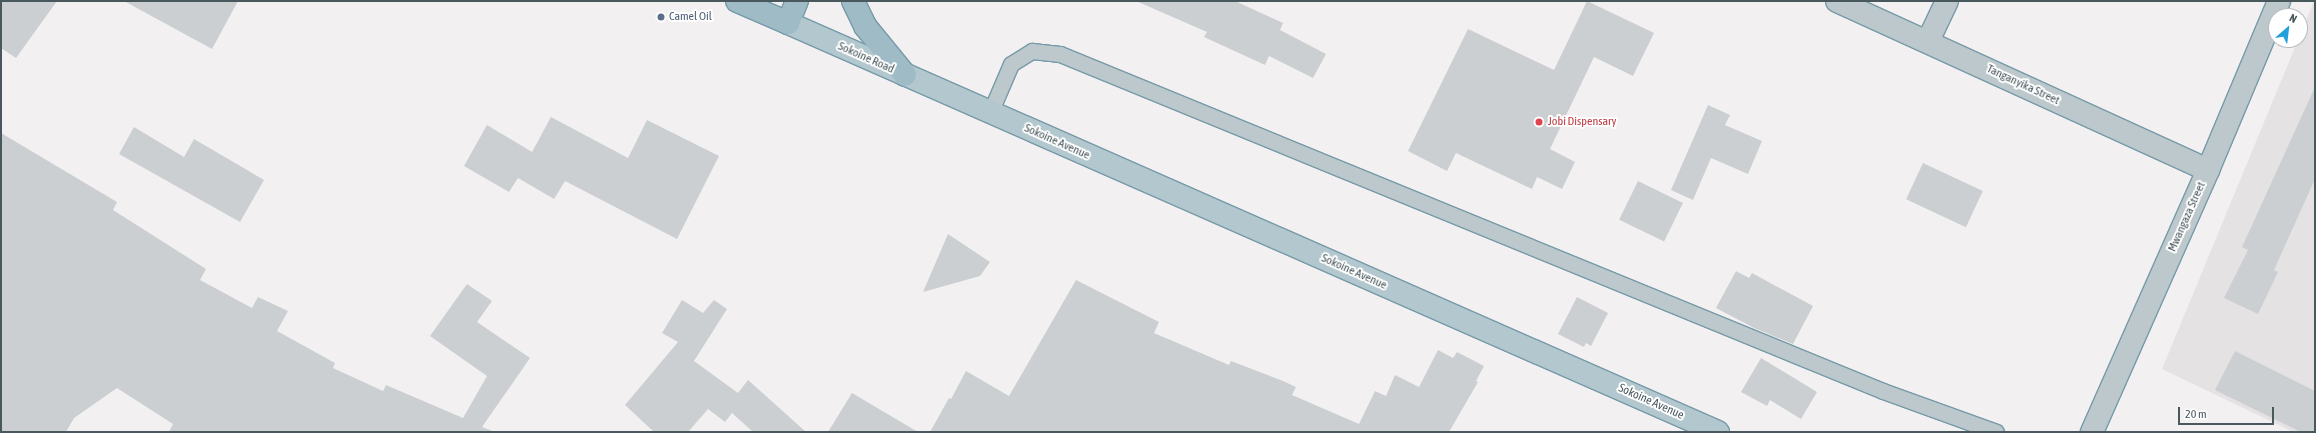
<!DOCTYPE html>
<html>
<head>
<meta charset="utf-8">
<style>
	body { margin:0 }
	#map { position:relative; width:2316px; height:433px; overflow:hidden; background:#f3f0f1; font-family:"Asap Condensed",sans-serif }
	div>[style] { position:absolute }
	[style*='--x'] { left:calc(var(--x)*1px); top:calc(var(--y)*1px); width:calc(var(--w)*1px); rotate:calc(var(--a)*1deg) }
	.education>* { inset:0; background:#e4e2e2 }
	.building>* { inset:0; background:#cbcfd2; transform-origin:0 0 }
	.roads { filter:drop-shadow(1px 0 #769aa8) drop-shadow(-1px 0 #769aa8) drop-shadow(0 1px #769aa8) drop-shadow(0 -1px #769aa8) }
	.service>* { height:15px; margin:-7.5px; padding:0 7.5px; transform-origin:7.5px; border-radius:7.5px; background:#bdc8cc }
	.minor>* { height:22px; margin:-11px; padding:0 11px; transform-origin:11px; border-radius:11px; background:#bdc8cc }
	.primary>* { height:22px; margin:-11px; padding:0 11px; transform-origin:11px; border-radius:11px; background:#b2c7ce }
	.trunk>* { height:22px; margin:-11px; padding:0 11px; transform-origin:11px; border-radius:11px; background:#9ebbc6 }
	.dots>* { width:11px; height:11px; translate:-50% -50%; box-sizing:border-box; border:2px solid #fff; border-radius:50% }
	span { translate:-50% -50%; white-space:nowrap; text-align:center; line-height:1.15; -webkit-text-stroke:4px #fff; paint-order:stroke }
	.service-label { font-size:12px; color:#4e5e75 }
	.left { translate:0 -50%; text-align:left }
	.street-label { font-size:12px; color:#49585d }
	.health-label { font-size:12px; color:#be3a42 }
	.frame { position:absolute; inset:0; border:2px solid #49585d; pointer-events:none }
	.north { position:absolute; left:2268px; top:8px; width:40px; height:40px; box-sizing:border-box; background:#fff; border:1px solid #b6bcbe; border-radius:50%; rotate:28deg; font-size:11px; font-weight:700; line-height:16px; text-align:center; color:#49585d }
	.north::after { content:''; display:block; margin:auto; width:14px; height:18px; background:#21a0dc; clip-path:polygon(50% 0,100% 100%,50% 72%,0 100%) }
	.scale { position:absolute; left:2178px; top:407px; width:96px; height:18px; box-sizing:border-box; border:2px solid #49585d; border-top:0; padding-left:5px; font-size:12px; line-height:14px; white-space:nowrap; color:#49585d; -webkit-text-stroke:3px #fff; paint-order:stroke }
</style>
</head>
<body>
<div id="map">
	<div class="education">
		<i style="clip-path:polygon(2314px 1px,2315px 432px,2293px 432px,2162px 369px,2298px 40px,2300px 40px,2300px 35px)"></i>
	</div>
	<div class="building">
		<i style="clip-path:polygon(1px 1px,57px 1px,16px 58px,1px 48px)"></i>
		<i style="clip-path:polygon(124px 1px,238px 1px,212px 49px)"></i>
		<i style="clip-path:polygon(1136px 1px,1235px 1px,1283px 23px,1280px 30px,1326px 54px,1313px 78px,1269px 56px,1265px 65px,1204px 37px,1207px 32px)"></i>
		<i style="clip-path:polygon(1587px 1px,1654px 33px,1633px 76px,1594px 57px,1550px 149px,1575px 162px,1562px 189px,1537px 177px,1532px 189px,1456px 153px,1447px 171px,1408px 151px,1468px 29px,1554px 70px)"></i>
		<i style="clip-path:polygon(2315px 87px,2315px 179px,2274px 270px,2278px 272px,2258px 314px,2224px 298px,2248px 250px,2242px 247px)"></i>
		<i style="clip-path:polygon(1708px 105px,1730px 115px,1725px 125px,1762px 141px,1748px 174px,1711px 158px,1693px 200px,1671px 190px)"></i>
		<i style="clip-path:polygon(551px 117px,628px 158px,647px 120px,719px 156px,677px 239px,565px 181px,554px 199px,518px 178px,509px 192px,464px 166px,487px 125px,532px 152px)"></i>
		<i style="clip-path:polygon(134px 127px,184px 157px,194px 139px,264px 180px,240px 222px,119px 154px)"></i>
		<i style="clip-path:polygon(1px 133px,117px 202px,113px 210px,206px 269px,200px 280px,252px 308px,258px 297px,288px 311px,277px 331px,335px 363px,333px 368px,383px 391px,386px 385px,463px 418px,487px 376px,430px 336px,467px 284px,492px 301px,477px 322px,530px 358px,482px 427px,495px 432px,169px 432px,173px 424px,117px 388px,74px 418px,66px 432px,1px 432px)"></i>
		<i style="left:1923px;top:163px;width:66px;height:40px;rotate:25deg"></i>
		<i style="left:1638px;top:181px;width:50px;height:43px;rotate:26deg"></i>
		<i style="clip-path:polygon(948px 234px,990px 262px,980px 276px,923px 292px)"></i>
		<i style="clip-path:polygon(1736px 271px,1749px 278px,1752px 273px,1813px 306px,1793px 344px,1754px 328px,1716px 308px)"></i>
		<i style="clip-path:polygon(1076px 280px,1159px 322px,1154px 333px,1229px 365px,1231px 361px,1283px 381px,1296px 387px,1292px 395px,1359px 424px,1375px 391px,1386px 396px,1395px 375px,1419px 387px,1438px 350px,1453px 358px,1457px 352px,1484px 366px,1476px 381px,1478px 382px,1449px 432px,930px 432px,949px 398px,951px 399px,966px 371px,1009px 396px)"></i>
		<i style="clip-path:polygon(1577px 297px,1608px 313px,1591px 346px,1586px 343px,1584px 347px,1558px 334px)"></i>
		<i style="clip-path:polygon(682px 300px,703px 313px,714px 300px,727px 309px,694px 361px,738px 393px,748px 380px,806px 432px,753px 432px,732px 413px,725px 422px,708px 409px,688px 432px,654px 432px,625px 405px,678px 342px,662px 333px)"></i>
		<i style="clip-path:polygon(2235px 351px,2315px 391px,2315px 432px,2301px 432px,2215px 390px)"></i>
		<i style="clip-path:polygon(1761px 358px,1817px 392px,1801px 419px,1770px 400px,1767px 406px,1741px 392px)"></i>
		<i style="clip-path:polygon(852px 393px,918px 432px,828px 432px)"></i>
	</div>
	<div class="roads">
		<div class="service">
			<i style="--x:990;--y:113;--w:53;--a:-66.8"></i>
			<i style="--x:1011;--y:64;--w:25;--a:-32"></i>
			<i style="--x:1032;--y:51;--w:28;--a:6"></i>
			<i style="--x:1060;--y:54;--w:889;--a:22.27"></i>
			<i style="--x:1883;--y:391;--w:120;--a:19.9"></i>
		</div>
		<div class="minor">
			<i style="--x:1837;--y:1;--w:408;--a:24.5"></i>
			<i style="--x:1928;--y:41;--w:44;--a:-64.6"></i>
			<i style="--x:2092;--y:432;--w:287;--a:-66.1"></i>
			<i style="--x:2208;--y:170;--w:183;--a:-67.2"></i>
		</div>
		<div class="primary">
			<i style="--x:788;--y:23;--w:1016;--a:23.74"></i>
		</div>
		<div class="trunk">
			<i style="--x:737;--y:1;--w:56;--a:23.3"></i>
			<i style="--x:788;--y:23;--w:24;--a:-68"></i>
			<i style="--x:853;--y:1;--w:28;--a:64"></i>
			<i style="--x:865;--y:26;--w:63;--a:50.8"></i>
		</div>
	</div>
	<div class="dots">
		<i style="left:661px;top:17px;background:#5c6f8a"></i>
		<i style="left:1539px;top:122px;background:#e0444e"></i>
	</div>
	<div class="service-label">
		<span class="left" style="left:669px;top:17px">Camel Oil</span>
	</div>
	<div class="street-label">
		<span style="left:866px;top:58px;rotate:24deg">Sokoine Road</span>
		<span style="left:2023px;top:85px;rotate:25deg">Tanganyika Street</span>
		<span style="left:1057px;top:142px;rotate:24deg">Sokoine Avenue</span>
		<span style="left:2187px;top:217px;rotate:-66deg">Mwangaza Street</span>
		<span style="left:1354px;top:272px;rotate:24deg">Sokoine Avenue</span>
		<span style="left:1651px;top:402px;rotate:24deg">Sokoine Avenue</span>
	</div>
	<div class="health-label">
		<span class="left" style="left:1548px;top:122px">Jobi Dispensary</span>
	</div>
	<div class="frame"></div>
	<div class="north">N</div>
	<div class="scale">20 m</div>
</div>
</body>
</html>
